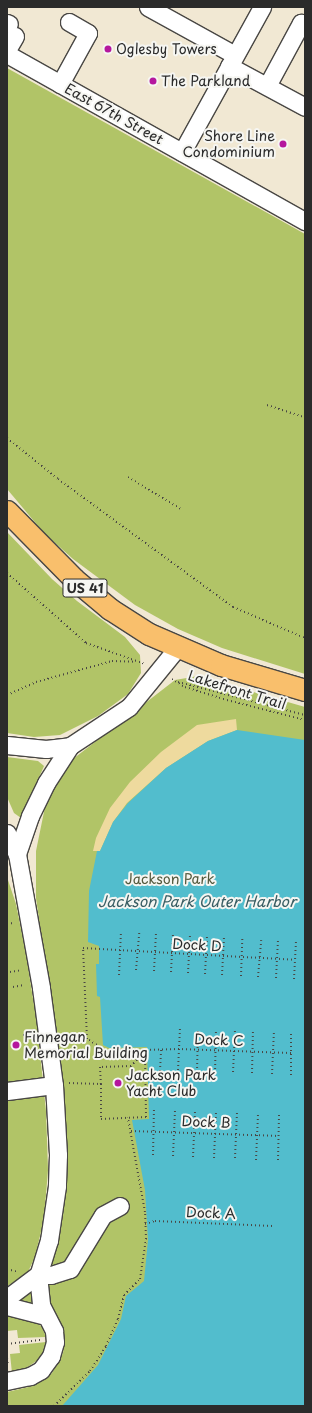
<!DOCTYPE html>
<html>
<head>
<meta charset="utf-8">
<style>
	body { margin:0 }
	#map { position:relative; width:312px; height:1413px; overflow:hidden; background:#f1e8d3; font-family:"Playpen Sans",sans-serif }
	div>[style] { position:absolute }
	[style*='--x'] { left:calc(var(--x)*1px); top:calc(var(--y)*1px); width:calc(var(--w)*1px); rotate:calc(var(--a)*1deg) }
	.green>* { inset:0; background:#b1c467 }
	.sand>* { inset:0; background:#eeda9e }
	.water>* { inset:0; background:#52bdcd }
	.path>* { height:2px; margin-top:-1px; transform-origin:0; background:repeating-linear-gradient(90deg,#494744 0 1px,transparent 0 4px) }
	.roads { filter:drop-shadow(1px 0 #494744) drop-shadow(-1px 0 #494744) drop-shadow(0 1px #494744) drop-shadow(0 -1px #494744) }
	.minor>* { height:17px; margin:-8.5px; padding:0 8.5px; transform-origin:8.5px; border-radius:8.5px; background:#fff }
	.major>* { height:21px; margin:-10.5px; padding:0 10.5px; transform-origin:10.5px; border-radius:10.5px; background:#f9bf6c }
	.dots>* { width:11px; height:11px; translate:-50% -50%; box-sizing:border-box; border:2px solid #f6f6f2; border-radius:50% }
	span { translate:-50% -50%; white-space:nowrap; text-align:center; line-height:1.15; -webkit-text-stroke:4px #f6f6f2; paint-order:stroke }
	.shield-label span { padding:1px 3px; background:#f6f6f2; border:1px solid; border-radius:3px; -webkit-text-stroke-width:0 }
	.shield-label { font-size:13px; color:#2b2b2b; font-weight:700 }
	.poi-label { font-size:14px; color:#2b2b2b }
	.left { translate:0 -50%; text-align:left }
	.right { translate:-100% -50%; text-align:right }
	.street-label { font-size:14px; color:#2b2b2b }
	.park-label { font-size:14px; color:#53593d }
	.water-label { font-size:15px; color:#395e64; font-style:italic }
	.frame { position:absolute; inset:0; border:8px solid #2b2b2b; pointer-events:none }
</style>
</head>
<body>
<div id="map">
	<div class="green">
		<i style="clip-path:polygon(7px 68px,305px 234px,305px 674px,222px 648px,178px 629px,135px 605px,73px 559px,44px 533px,7px 489px)"></i>
		<i style="clip-path:polygon(7px 532px,52px 579px,77px 601px,125px 637px,140px 655px,141px 673px,128px 694px,98px 716px,60px 735px,34px 737px,7px 733px)"></i>
		<i style="clip-path:polygon(198px 676px,305px 707px,305px 1406px,7px 1406px,7px 1392px,33px 1386px,52px 1373px,63px 1353px,64px 1345px,63px 1332px,46px 1293px,49px 1271px,63px 1216px,66px 1175px,54px 1025px,36px 898px,36px 851px,45px 807px,58px 779px,73px 759px,175px 680px)"></i>
		<i style="clip-path:polygon(7px 757px,38px 761px,44px 766px,21px 818px,14px 813px,7px 797px)"></i>
		<i style="clip-path:polygon(7px 877px,16px 904px,26px 954px,37px 1024px,46px 1111px,48px 1170px,44px 1219px,35px 1257px,27px 1274px,7px 1286px)"></i>
		<i style="clip-path:polygon(31px 1291px,33px 1304px,18px 1301px,16px 1298px)"></i>
		<i style="clip-path:polygon(7px 1314px,33px 1320px,42px 1327px,46px 1337px,18px 1338px,17px 1330px,7px 1331px)"></i>
		<i style="clip-path:polygon(46px 1342px,43px 1353px,38px 1360px,23px 1370px,12px 1373px,10px 1354px,20px 1353px,19px 1345px)"></i>
	</div>
	<div class="sand">
		<i style="clip-path:polygon(236px 719px,237px 730px,208px 741px,166px 768px,127px 803px,113px 822px,100px 851px,93px 851px,96px 838px,110px 808px,130px 782px,161px 752px,197px 725px)"></i>
	</div>
	<div class="water">
		<i style="clip-path:polygon(237px 730px,305px 740px,305px 1406px,62px 1406px,98px 1365px,121px 1319px,126px 1296px,144px 1281px,148px 1240px,145px 1190px,132px 1120px,149px 1119px,147px 1047px,109px 1048px,103px 1045px,100px 997px,97px 996px,96px 964px,99px 964px,99px 946px,88px 942px,89px 891px,97px 851px,100px 851px,113px 822px,128px 803px,166px 768px,208px 741px)"></i>
	</div>
	<div class="path">
		<i style="--x:267;--y:405;--w:40;--a:18"></i>
		<i style="--x:7;--y:438;--w:65;--a:38.8"></i>
		<i style="--x:58;--y:479;--w:217;--a:36.2"></i>
		<i style="--x:233;--y:607;--w:78;--a:23.3"></i>
		<i style="--x:128;--y:477;--w:62;--a:31.1"></i>
		<i style="--x:7;--y:573;--w:106;--a:41.5"></i>
		<i style="--x:86;--y:643;--w:63;--a:19.6"></i>
		<i style="--x:172;--y:679;--w:15;--a:32"></i>
		<i style="--x:185;--y:687;--w:44;--a:17.2"></i>
		<i style="--x:227;--y:700;--w:81;--a:14.4"></i>
		<i style="--x:178;--y:682;--w:131;--a:14.6"></i>
		<i style="--x:7;--y:695;--w:32;--a:-24"></i>
		<i style="--x:36;--y:682;--w:79;--a:-15.4"></i>
		<i style="--x:112;--y:661;--w:24;--a:2"></i>
		<i style="--x:7;--y:924;--w:6;--a:-9"></i>
		<i style="--x:136;--y:970;--w:38;--a:-85"></i>
		<i style="--x:154;--y:971;--w:37;--a:-87"></i>
		<i style="--x:10;--y:972;--w:12;--a:-9"></i>
		<i style="--x:171;--y:972;--w:38;--a:-87"></i>
		<i style="--x:188;--y:973;--w:37;--a:-87"></i>
		<i style="--x:205;--y:974;--w:37;--a:-87"></i>
		<i style="--x:119;--y:975;--w:44;--a:-87.4"></i>
		<i style="--x:222;--y:975;--w:37;--a:-87"></i>
		<i style="--x:241;--y:976;--w:37;--a:-88"></i>
		<i style="--x:258;--y:977;--w:37;--a:-85"></i>
		<i style="--x:276;--y:978;--w:37;--a:-87"></i>
		<i style="--x:294;--y:979;--w:37;--a:-87"></i>
		<i style="--x:13;--y:987;--w:11;--a:-10"></i>
		<i style="--x:23;--y:1035;--w:8;--a:-7"></i>
		<i style="--x:291;--y:1053;--w:112;--a:-178"></i>
		<i style="--x:179;--y:1049;--w:72;--a:178.4"></i>
		<i style="--x:107;--y:1051;--w:23;--a:-149"></i>
		<i style="--x:87;--y:1039;--w:91;--a:-92.5"></i>
		<i style="--x:83;--y:948;--w:212;--a:3.2"></i>
		<i style="--x:178;--y:1070;--w:42;--a:-87.3"></i>
		<i style="--x:160;--y:1071;--w:22;--a:-87"></i>
		<i style="--x:197;--y:1072;--w:44;--a:-88.7"></i>
		<i style="--x:233;--y:1072;--w:42;--a:-87.3"></i>
		<i style="--x:215;--y:1073;--w:44;--a:-88.7"></i>
		<i style="--x:252;--y:1073;--w:43;--a:-88.7"></i>
		<i style="--x:272;--y:1074;--w:44;--a:-87.4"></i>
		<i style="--x:291;--y:1075;--w:43;--a:-90"></i>
		<i style="--x:69;--y:1083;--w:32;--a:2"></i>
		<i style="--x:101;--y:1084;--w:35;--a:90"></i>
		<i style="--x:101;--y:1119;--w:45;--a:-2.5"></i>
		<i style="--x:146;--y:1117;--w:66;--a:-90.9"></i>
		<i style="--x:145;--y:1051;--w:21;--a:133"></i>
		<i style="--x:131;--y:1066;--w:31;--a:178"></i>
		<i style="--x:100;--y:1067;--w:17;--a:87"></i>
		<i style="--x:131;--y:1131;--w:148;--a:1.9"></i>
		<i style="--x:153;--y:1155;--w:46;--a:-88.8"></i>
		<i style="--x:173;--y:1156;--w:45;--a:-87.5"></i>
		<i style="--x:193;--y:1157;--w:45;--a:-87.5"></i>
		<i style="--x:214;--y:1158;--w:46;--a:-87.5"></i>
		<i style="--x:235;--y:1158;--w:45;--a:-87.5"></i>
		<i style="--x:256;--y:1160;--w:46;--a:-87.5"></i>
		<i style="--x:278;--y:1160;--w:45;--a:-88.7"></i>
		<i style="--x:145;--y:1224;--w:10;--a:-17"></i>
		<i style="--x:155;--y:1221;--w:118;--a:2.4"></i>
		<i style="--x:7;--y:1269;--w:11;--a:15"></i>
		<i style="--x:7;--y:1344;--w:35;--a:-7"></i>
		<i style="--x:7;--y:1358;--w:8;--a:83"></i>
		<i style="--x:54;--y:1406;--w:50;--a:-44.2"></i>
		<i style="--x:90;--y:1371;--w:30;--a:-57"></i>
		<i style="--x:106;--y:1346;--w:30;--a:-66"></i>
		<i style="--x:118;--y:1319;--w:25;--a:-76"></i>
		<i style="--x:124;--y:1295;--w:23;--a:-45"></i>
		<i style="--x:140;--y:1279;--w:40;--a:-81.5"></i>
		<i style="--x:146;--y:1239;--w:27;--a:-92"></i>
		<i style="--x:145;--y:1212;--w:96;--a:-100.3"></i>
	</div>
	<div class="roads">
		<div class="minor">
			<i style="--x:148;--y:7;--w:99;--a:28.9"></i>
			<i style="--x:7;--y:23;--w:2;--a:27"></i>
			<i style="--x:7;--y:50;--w:16;--a:-60"></i>
			<i style="--x:7;--y:54;--w:342;--a:29.3"></i>
			<i style="--x:229;--y:66;--w:86;--a:28.3"></i>
			<i style="--x:60;--y:84;--w:58;--a:-61.2"></i>
			<i style="--x:88;--y:33;--w:22;--a:-150"></i>
			<i style="--x:267;--y:86;--w:72;--a:-61.6"></i>
			<i style="--x:301;--y:23;--w:4;--a:27"></i>
			<i style="--x:182;--y:152;--w:166;--a:-61.1"></i>
			<i style="--x:7;--y:745;--w:39;--a:6"></i>
			<i style="--x:46;--y:749;--w:24;--a:-7"></i>
			<i style="--x:7;--y:833;--w:23;--a:65"></i>
			<i style="--x:17;--y:854;--w:136;--a:79.8"></i>
			<i style="--x:41;--y:988;--w:98;--a:82.4"></i>
			<i style="--x:54;--y:1085;--w:70;--a:86.7"></i>
			<i style="--x:58;--y:1155;--w:31;--a:92"></i>
			<i style="--x:57;--y:1186;--w:55;--a:98.4"></i>
			<i style="--x:49;--y:1240;--w:37;--a:107"></i>
			<i style="--x:38;--y:1275;--w:13;--a:0"></i>
			<i style="--x:51;--y:1275;--w:20;--a:-18"></i>
			<i style="--x:70;--y:1269;--w:63;--a:-58.6"></i>
			<i style="--x:103;--y:1215;--w:19;--a:-28"></i>
			<i style="--x:17;--y:854;--w:40;--a:-71.1"></i>
			<i style="--x:30;--y:816;--w:37;--a:-64"></i>
			<i style="--x:46;--y:783;--w:44;--a:-57"></i>
			<i style="--x:70;--y:746;--w:71;--a:-33.5"></i>
			<i style="--x:129;--y:707;--w:76;--a:-50.9"></i>
			<i style="--x:7;--y:1091;--w:47;--a:-7.3"></i>
			<i style="--x:7;--y:1298;--w:39;--a:-37"></i>
			<i style="--x:38;--y:1275;--w:30;--a:84"></i>
			<i style="--x:41;--y:1305;--w:29;--a:63"></i>
			<i style="--x:54;--y:1331;--w:11;--a:85"></i>
			<i style="--x:55;--y:1342;--w:15;--a:106"></i>
			<i style="--x:51;--y:1356;--w:17;--a:126"></i>
			<i style="--x:41;--y:1370;--w:13;--a:151"></i>
			<i style="--x:30;--y:1376;--w:24;--a:168"></i>
			<i style="--x:7;--y:1306;--w:40;--a:14.4"></i>
		</div>
		<div class="major">
			<i style="--x:7;--y:511;--w:95;--a:45.4"></i>
			<i style="--x:74;--y:579;--w:47;--a:39.8"></i>
			<i style="--x:110;--y:609;--w:46;--a:32.7"></i>
			<i style="--x:149;--y:634;--w:78;--a:23.3"></i>
			<i style="--x:221;--y:665;--w:88;--a:16.6"></i>
		</div>
	</div>
	<div class="dots">
		<i style="left:108px;top:49px;background:#b5179e"></i>
		<i style="left:153px;top:81px;background:#b5179e"></i>
		<i style="left:283px;top:144px;background:#b5179e"></i>
		<i style="left:16px;top:1045px;background:#b5179e"></i>
		<i style="left:118px;top:1083px;background:#b5179e"></i>
	</div>
	<div class="shield-label">
		<span style="left:85px;top:588px">US 41</span>
	</div>
	<div class="poi-label">
		<span class="left" style="left:116px;top:49px">Oglesby Towers</span>
		<span class="left" style="left:161px;top:81px">The Parkland</span>
		<span class="right" style="left:275px;top:144px">Shore Line<br>Condominium</span>
		<span class="left" style="left:24px;top:1045px">Finnegan<br>Memorial Building</span>
		<span class="left" style="left:126px;top:1083px">Jackson Park<br>Yacht Club</span>
	</div>
	<div class="street-label">
		<span style="left:114px;top:114px;rotate:29deg">East 67th Street</span>
		<span style="left:237px;top:690px;rotate:17deg">Lakefront Trail</span>
		<span style="left:197px;top:945px;rotate:3deg">Dock D</span>
		<span style="left:219px;top:1040px;rotate:2deg">Dock C</span>
		<span style="left:206px;top:1122px;rotate:2deg">Dock B</span>
		<span style="left:211px;top:1213px;rotate:2deg">Dock A</span>
	</div>
	<div class="park-label">
		<span style="left:170px;top:879px">Jackson Park</span>
	</div>
	<div class="water-label">
		<span style="left:197px;top:901px">Jackson Park Outer Harbor</span>
	</div>
	<div class="frame"></div>
</div>
</body>
</html>
